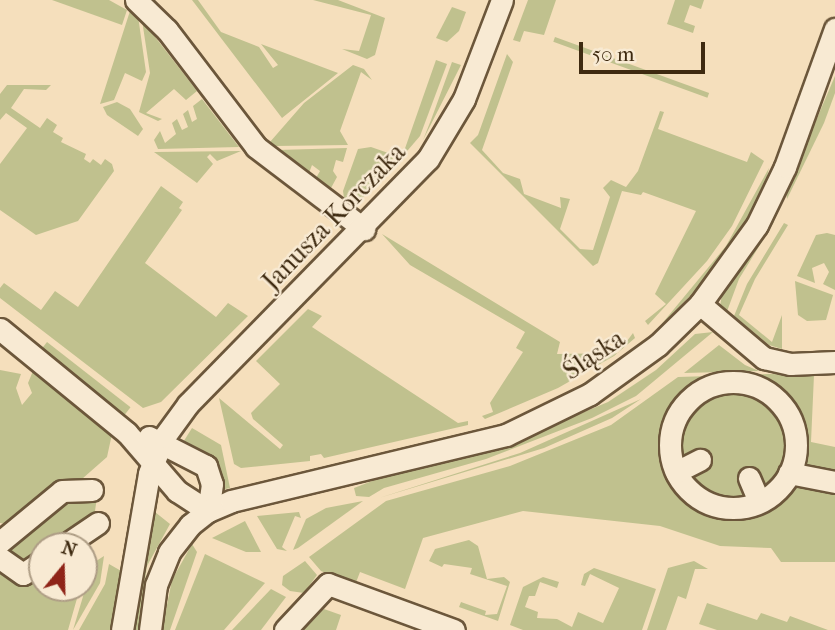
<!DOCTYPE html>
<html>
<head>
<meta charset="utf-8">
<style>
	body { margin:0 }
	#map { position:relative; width:835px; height:630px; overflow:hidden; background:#f5dfbc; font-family:"IM FELL French Canon",serif }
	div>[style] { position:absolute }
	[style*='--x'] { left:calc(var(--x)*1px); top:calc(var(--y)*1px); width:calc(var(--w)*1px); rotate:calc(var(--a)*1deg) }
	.green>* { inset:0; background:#c0c18e; transform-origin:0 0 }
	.roads { filter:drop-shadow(2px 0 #6c573b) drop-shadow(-2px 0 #6c573b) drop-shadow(0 2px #6c573b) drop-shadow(0 -2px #6c573b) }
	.minor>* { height:21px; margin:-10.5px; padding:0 10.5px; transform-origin:10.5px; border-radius:10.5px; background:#f8ead3 }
	.minor>.ring { margin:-10.5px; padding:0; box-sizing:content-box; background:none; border:21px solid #f8ead3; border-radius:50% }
	span { translate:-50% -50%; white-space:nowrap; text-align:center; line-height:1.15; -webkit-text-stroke:5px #f8ead3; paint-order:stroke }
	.street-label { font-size:26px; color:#3e2a10 }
	.north { position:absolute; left:28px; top:532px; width:70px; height:70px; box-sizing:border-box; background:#f8ead3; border:2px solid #ae9d85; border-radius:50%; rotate:19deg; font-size:19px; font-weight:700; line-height:28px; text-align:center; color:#3e2a10 }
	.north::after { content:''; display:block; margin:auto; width:24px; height:32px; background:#8f2418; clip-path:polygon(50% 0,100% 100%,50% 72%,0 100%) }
	.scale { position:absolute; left:579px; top:42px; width:126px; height:32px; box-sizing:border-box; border:4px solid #3e2a10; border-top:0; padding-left:9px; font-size:21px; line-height:24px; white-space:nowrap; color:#3e2a10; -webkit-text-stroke:5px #f8ead3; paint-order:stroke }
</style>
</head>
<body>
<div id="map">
	<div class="green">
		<i style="clip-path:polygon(52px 0,109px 0,127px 10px,122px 25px)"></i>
		<i style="clip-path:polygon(192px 0,198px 0,221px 32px,259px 47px,273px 68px,278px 65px,261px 44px,338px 73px,282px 118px)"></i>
		<i style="clip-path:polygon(313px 0,338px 0,385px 18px,375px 55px,367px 59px,342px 49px,359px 51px,371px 15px)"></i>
		<i style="clip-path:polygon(528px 0,556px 0,544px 35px,524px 31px,520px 42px,513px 40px)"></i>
		<i style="clip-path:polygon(675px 0,704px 0,701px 9px,690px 5px,684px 22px,695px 26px,693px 33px,667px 24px)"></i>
		<i style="clip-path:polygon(452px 7px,466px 12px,459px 31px,447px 42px,436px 38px)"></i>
		<i style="clip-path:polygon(130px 11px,138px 16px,146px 72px,142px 81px,125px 73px,114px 100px,100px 104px)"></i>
		<i style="clip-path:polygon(142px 20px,197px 91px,186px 100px,174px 89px,146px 113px,162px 119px,158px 121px,139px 112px,150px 73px)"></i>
		<i style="left:555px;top:37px;width:164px;height:5px;rotate:20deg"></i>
		<i style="clip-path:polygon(507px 54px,513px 62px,482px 150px,503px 173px,520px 179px,524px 194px,561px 208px,560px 197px,570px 199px,560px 229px,580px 249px,593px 250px,610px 197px,603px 188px,611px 180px,626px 187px,638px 171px,660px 111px,664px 112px,658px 129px,747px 162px,751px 152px,764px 161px,732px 226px,707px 261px,648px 325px,645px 321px,666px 304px,655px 294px,696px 211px,643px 192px,641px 195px,622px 191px,598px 263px,593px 266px,470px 143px,478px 135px)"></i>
		<i style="clip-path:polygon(436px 60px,447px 64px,420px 136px,402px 157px)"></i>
		<i style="clip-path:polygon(452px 62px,461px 65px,423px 140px,431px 120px)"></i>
		<i style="clip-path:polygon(353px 65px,364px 69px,372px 80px,361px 72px,340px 131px,348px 145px,275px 146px,270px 142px,304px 103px)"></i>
		<i style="clip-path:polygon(835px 76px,835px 93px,824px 123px,787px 199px,786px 191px)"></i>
		<i style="clip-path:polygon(7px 85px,51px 85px,46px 90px,24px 89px,11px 108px,40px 128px,47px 118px,57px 125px,53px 132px,63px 138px,61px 142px,86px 154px,84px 159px,90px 163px,93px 159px,101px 165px,105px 159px,112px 164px,114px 171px,78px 221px,36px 235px,0 210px,0 164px,27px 128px,6px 113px,0 120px,0 94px)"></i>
		<i style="clip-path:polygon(202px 99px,239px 147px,158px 149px,154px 140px,160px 131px,165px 143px,176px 134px,172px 123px,177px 119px,182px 130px,188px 127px,183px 114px,188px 110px,192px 122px,197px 119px,193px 106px)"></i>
		<i style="clip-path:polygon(117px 102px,130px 109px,143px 129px,138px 136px,107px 115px,103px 107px)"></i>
		<i style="clip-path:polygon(371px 147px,394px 155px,391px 163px,398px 165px,355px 205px,344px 198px,343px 191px,358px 149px)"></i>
		<i style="clip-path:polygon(347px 148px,343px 162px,336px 160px,333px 171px,337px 177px,331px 188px,316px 178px,320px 171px,312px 165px,309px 173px,277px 150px)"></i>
		<i style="clip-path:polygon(241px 151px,217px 161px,210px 154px,207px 157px,213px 164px,197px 183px,154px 152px)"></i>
		<i style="clip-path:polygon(769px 168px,764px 190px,745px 224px,702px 284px,660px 326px,726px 246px)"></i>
		<i style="clip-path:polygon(161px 186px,183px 202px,179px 208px,182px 210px,145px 263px,216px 317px,228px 303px,248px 316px,161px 402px,143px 408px,0 298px,0 288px,4px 283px,41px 310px,55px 291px,78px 307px)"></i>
		<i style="clip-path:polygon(774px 222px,739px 279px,726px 314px,720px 307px,722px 293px,768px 224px)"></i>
		<i style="clip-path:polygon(784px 223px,788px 225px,755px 279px,739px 315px,772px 342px,782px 315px,782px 349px,769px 345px,734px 316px,747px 284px)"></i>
		<i style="clip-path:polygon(827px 233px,835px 235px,835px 290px,823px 284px,829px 272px,824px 263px,812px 268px,815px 283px,797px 276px,816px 235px)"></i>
		<i style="clip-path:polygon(382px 234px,560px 342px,557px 354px,618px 353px,633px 333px,635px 338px,614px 356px,558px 388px,485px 419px,482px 416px,493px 412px,490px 403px,523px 352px,516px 348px,525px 332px,410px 265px)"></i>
		<i style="clip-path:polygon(795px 281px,833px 295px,826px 320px,807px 321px,798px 315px)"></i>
		<i style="clip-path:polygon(308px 309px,322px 316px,312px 327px,458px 423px,468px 421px,468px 425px,324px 458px,321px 454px,310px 456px,310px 461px,241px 468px,234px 464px,219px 398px,280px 449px,283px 445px,253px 419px,251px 413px,280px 384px,256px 361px)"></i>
		<i style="clip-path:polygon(713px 332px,636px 396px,592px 418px,486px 459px,384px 488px,369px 497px,356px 496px,354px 488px,385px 476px,501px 447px,608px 402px,656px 370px,695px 334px)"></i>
		<i style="left:47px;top:342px;width:106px;height:11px;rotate:38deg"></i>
		<i style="clip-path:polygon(719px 345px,745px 365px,759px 371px,684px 373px)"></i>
		<i style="clip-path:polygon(0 370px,21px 374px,16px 388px,22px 405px,32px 393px,28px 383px,33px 371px,112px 434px,107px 457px,74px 486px,11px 525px,0 523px)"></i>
		<i style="clip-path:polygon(769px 374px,814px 375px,811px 442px,835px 447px,835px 562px,781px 562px,771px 548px,720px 546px,660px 526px,523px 511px,423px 538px,405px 589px,360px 572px,355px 585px,321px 571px,309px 557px,386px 501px,510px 466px,611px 425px,678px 377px)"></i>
		<i style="clip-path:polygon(641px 399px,612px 418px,544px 448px,379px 498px,520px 453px)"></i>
		<i style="clip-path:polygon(192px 428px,221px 445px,230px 488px,221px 490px,182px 444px)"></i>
		<i style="clip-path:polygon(63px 497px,97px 497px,94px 518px,54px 546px,42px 546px,42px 554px,26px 566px,0 549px)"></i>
		<i style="clip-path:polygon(363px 501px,298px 548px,293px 550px,306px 519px,326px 508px)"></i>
		<i style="clip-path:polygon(155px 512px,170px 524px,147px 566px,138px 630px,132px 630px)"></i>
		<i style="clip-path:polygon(299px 512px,301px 518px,295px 516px,282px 547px,287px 551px,277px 549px,257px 516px)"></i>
		<i style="clip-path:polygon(245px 521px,261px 552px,246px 552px,212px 538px)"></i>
		<i style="clip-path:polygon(469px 540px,478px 546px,487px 579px,504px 577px,510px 582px,498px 621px,459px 607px,461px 602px,486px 611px,485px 615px,497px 614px,507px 586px,470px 574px,472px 568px,444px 564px,442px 567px,429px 561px,435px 549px)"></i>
		<i style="clip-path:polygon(192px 544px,197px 552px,170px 630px,162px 630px,172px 580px)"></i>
		<i style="clip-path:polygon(205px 554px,265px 583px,224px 630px,175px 630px)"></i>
		<i style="clip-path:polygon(104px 556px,100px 583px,73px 630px,93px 563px)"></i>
		<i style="clip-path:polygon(305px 561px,317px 575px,304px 593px,290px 591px,282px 585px,283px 576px)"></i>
		<i style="clip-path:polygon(694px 561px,708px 569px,695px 569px,686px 599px,678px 596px,666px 630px,647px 630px,668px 568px)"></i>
		<i style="clip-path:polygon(109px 564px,123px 572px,113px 630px,79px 630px,105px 584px)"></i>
		<i style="clip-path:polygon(0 565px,42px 567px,42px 588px,80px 588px,68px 630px,0 630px)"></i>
		<i style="clip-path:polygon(594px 568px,656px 589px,642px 630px,523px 630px,510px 625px,523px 587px,543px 577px,559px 582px,557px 588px,540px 582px,535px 596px,529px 596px,525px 607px,538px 612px,537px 618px,557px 619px,572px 627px,578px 612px,603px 623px,619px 588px,590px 574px,585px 586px,581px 585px,584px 574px)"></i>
		<i style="clip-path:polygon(271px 589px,286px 597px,261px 630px,232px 630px)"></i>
		<i style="clip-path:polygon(707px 603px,757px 620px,761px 613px,787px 622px,790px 616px,828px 630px,717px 630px,699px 624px)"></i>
		<i style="clip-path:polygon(324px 609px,341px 615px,336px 630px,302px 630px)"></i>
	</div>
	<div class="roads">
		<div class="minor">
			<i style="--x:136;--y:0;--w:43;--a:44.1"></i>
			<i style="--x:167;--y:30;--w:147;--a:52.7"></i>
			<i style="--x:256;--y:147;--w:136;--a:37.2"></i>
			<i style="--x:700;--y:304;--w:84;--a:40.2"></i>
			<i style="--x:764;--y:358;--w:27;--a:13"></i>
			<i style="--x:790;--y:364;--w:45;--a:-2.5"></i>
			<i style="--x:0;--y:329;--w:164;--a:39.3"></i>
			<i style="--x:127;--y:433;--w:77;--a:49.2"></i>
			<i style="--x:177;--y:491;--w:37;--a:33"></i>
			<i class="ring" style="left:670px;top:382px;width:105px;height:105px"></i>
			<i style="--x:149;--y:437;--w:64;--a:27"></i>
			<i style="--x:206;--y:466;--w:19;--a:72"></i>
			<i style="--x:212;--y:484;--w:27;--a:98"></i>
			<i style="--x:676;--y:472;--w:27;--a:-27"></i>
			<i style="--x:789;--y:473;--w:47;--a:11.1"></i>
			<i style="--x:749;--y:478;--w:26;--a:67"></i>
			<i style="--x:0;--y:542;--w:80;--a:-39.4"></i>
			<i style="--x:62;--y:491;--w:30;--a:-2"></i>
			<i style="--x:64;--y:546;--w:41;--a:-34.1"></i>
			<i style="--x:0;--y:558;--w:28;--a:35"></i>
			<i style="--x:23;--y:574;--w:23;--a:-34"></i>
			<i style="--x:122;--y:630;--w:159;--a:-80.2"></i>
			<i style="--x:149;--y:473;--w:39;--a:-67"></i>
			<i style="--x:164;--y:437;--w:41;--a:-54"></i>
			<i style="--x:188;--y:404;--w:343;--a:-45.6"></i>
			<i style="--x:428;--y:159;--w:70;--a:-59"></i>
			<i style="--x:464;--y:99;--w:106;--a:-69"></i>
			<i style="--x:150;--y:630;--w:45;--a:-82.4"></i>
			<i style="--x:156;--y:585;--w:35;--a:-68"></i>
			<i style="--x:169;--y:552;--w:34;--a:-52"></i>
			<i style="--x:190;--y:525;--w:23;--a:-38"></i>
			<i style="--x:208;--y:511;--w:25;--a:-23"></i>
			<i style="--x:231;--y:501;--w:283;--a:-13.5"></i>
			<i style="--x:506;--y:435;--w:93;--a:-26"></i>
			<i style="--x:590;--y:394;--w:84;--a:-35.8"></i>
			<i style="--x:658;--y:345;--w:59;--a:-44.3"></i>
			<i style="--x:700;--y:304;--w:97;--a:-54.2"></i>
			<i style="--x:757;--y:225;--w:64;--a:-64.2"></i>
			<i style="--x:785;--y:167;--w:147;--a:-70.1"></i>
			<i style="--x:285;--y:630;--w:63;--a:-46.9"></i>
			<i style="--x:328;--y:584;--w:134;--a:20.1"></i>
		</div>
	</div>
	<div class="street-label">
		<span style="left:334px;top:217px;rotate:-46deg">Janusza Korczaka</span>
		<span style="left:594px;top:355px;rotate:-34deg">Śląska</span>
	</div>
	<div class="north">N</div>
	<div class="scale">50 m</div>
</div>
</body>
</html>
